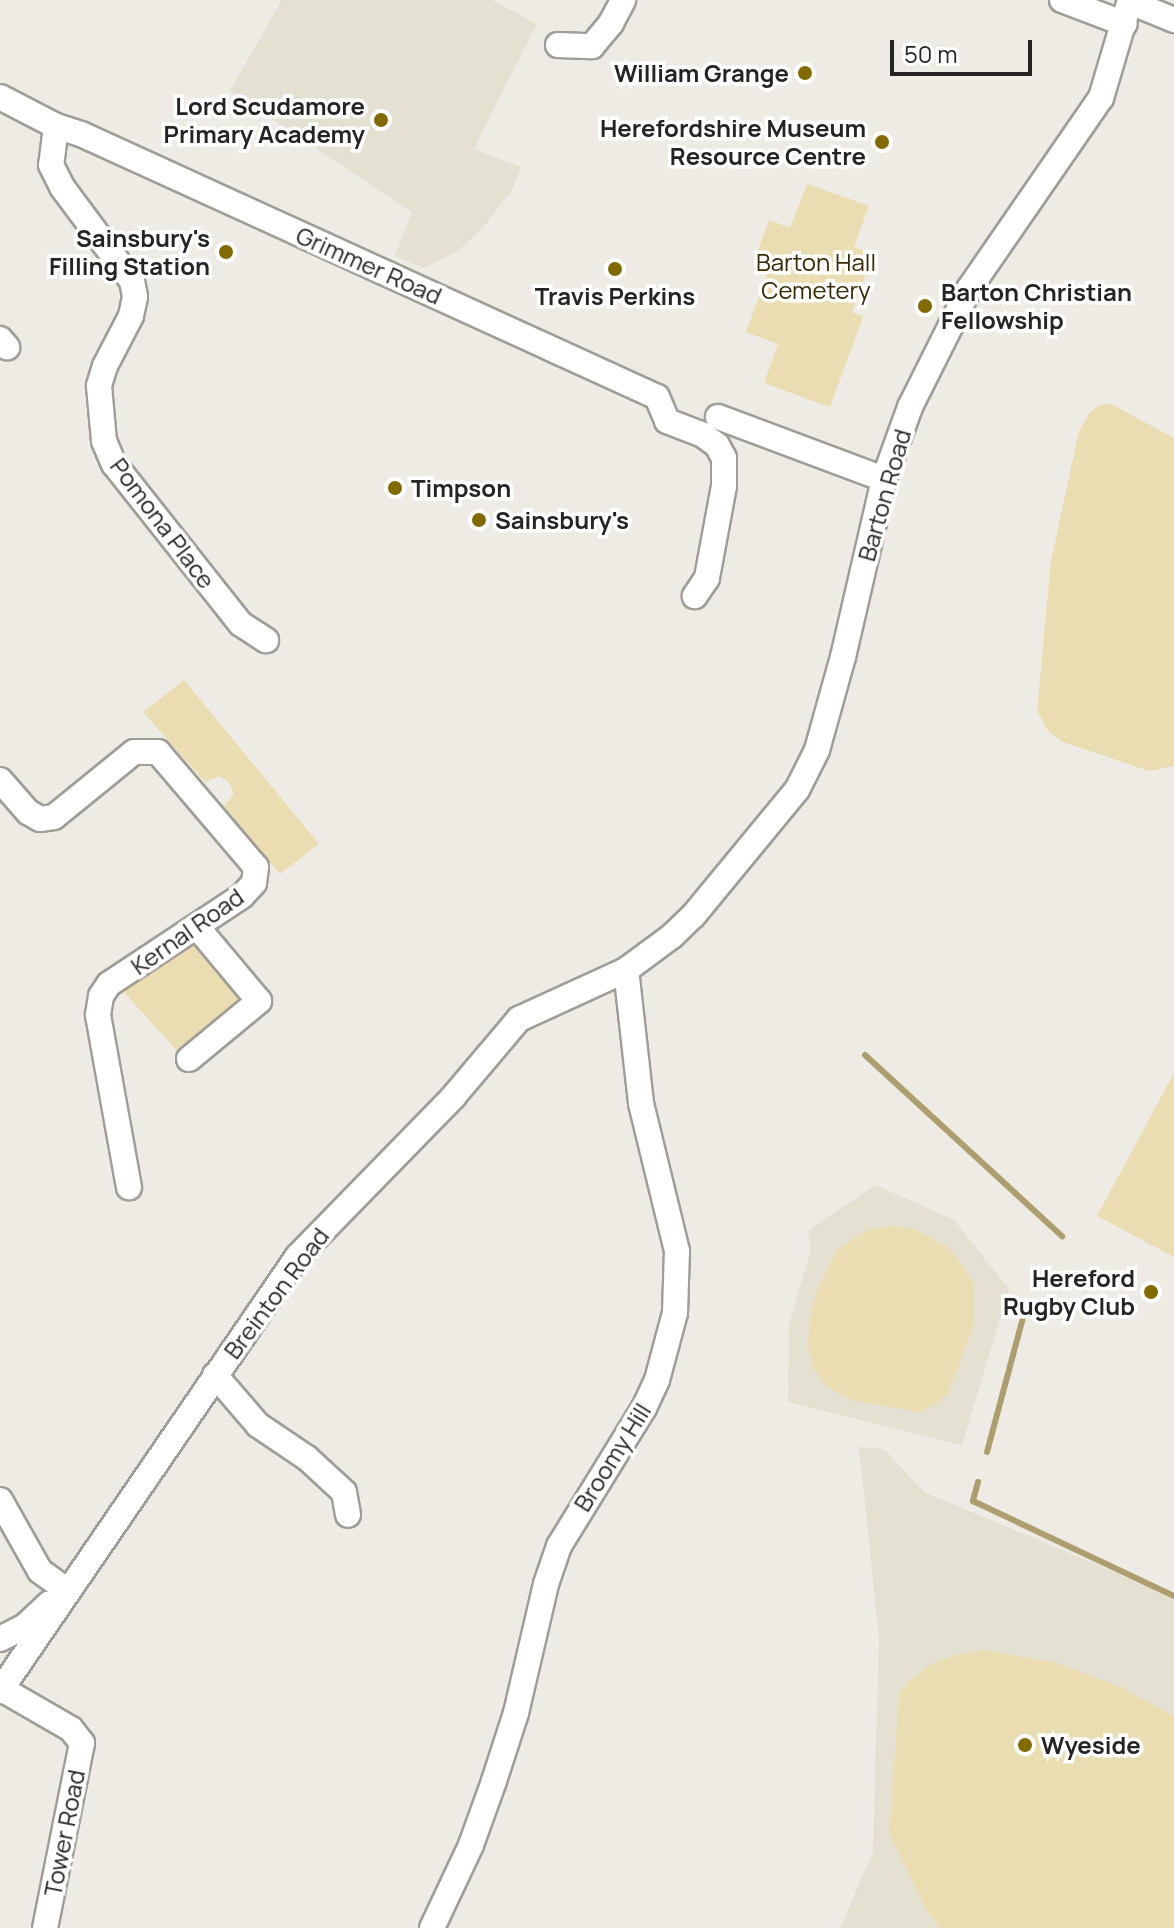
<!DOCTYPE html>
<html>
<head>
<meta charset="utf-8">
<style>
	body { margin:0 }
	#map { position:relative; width:1174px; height:1928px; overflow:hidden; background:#edebe4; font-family:Manrope,sans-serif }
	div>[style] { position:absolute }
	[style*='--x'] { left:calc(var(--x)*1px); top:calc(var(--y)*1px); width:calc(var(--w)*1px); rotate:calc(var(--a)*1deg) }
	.built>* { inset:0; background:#e4e0d2 }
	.green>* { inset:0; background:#eaddb2 }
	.stream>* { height:6px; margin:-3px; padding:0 3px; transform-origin:3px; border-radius:3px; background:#ac9e6f }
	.roads { filter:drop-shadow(2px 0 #9f9d97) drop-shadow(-2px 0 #9f9d97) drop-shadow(0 2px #9f9d97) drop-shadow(0 -2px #9f9d97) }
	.minor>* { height:24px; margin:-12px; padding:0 12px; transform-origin:12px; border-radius:12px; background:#fff }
	.dots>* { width:22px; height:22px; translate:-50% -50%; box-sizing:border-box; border:4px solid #fff; border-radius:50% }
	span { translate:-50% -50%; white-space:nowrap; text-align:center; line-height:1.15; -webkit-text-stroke:7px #fff; paint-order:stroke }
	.poi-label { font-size:24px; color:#252422; font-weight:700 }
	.right { translate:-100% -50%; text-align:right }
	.left { translate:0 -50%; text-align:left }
	.park-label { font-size:24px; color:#352a02 }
	.street-label { font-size:24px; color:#252422 }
	.scale { position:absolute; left:890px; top:40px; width:142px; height:36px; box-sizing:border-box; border:4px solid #252422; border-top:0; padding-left:10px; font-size:24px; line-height:28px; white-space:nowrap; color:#252422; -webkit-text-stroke:6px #fff; paint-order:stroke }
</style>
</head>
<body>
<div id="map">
	<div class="built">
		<i style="clip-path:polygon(282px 0,492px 0,537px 24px,474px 149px,521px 167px,512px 190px,485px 225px,458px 251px,423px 268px,395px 256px,412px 212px,230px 91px)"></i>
		<i style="clip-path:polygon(875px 1185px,954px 1220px,1009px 1289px,962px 1445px,788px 1402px,789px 1324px,811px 1249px,808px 1231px)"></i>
		<i style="clip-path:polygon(859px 1447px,884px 1449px,924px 1492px,1174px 1597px,1174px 1928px,840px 1928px,873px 1852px,879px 1638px)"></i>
	</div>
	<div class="green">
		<i style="clip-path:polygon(807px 184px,869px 206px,854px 247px,873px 254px,852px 312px,863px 317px,830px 407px,764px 383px,778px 344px,746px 332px,770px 267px,754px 261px,769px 220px,790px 228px)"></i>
		<i style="clip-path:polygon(1111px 404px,1174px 438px,1174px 766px,1149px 771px,1063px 742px,1048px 731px,1037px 711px,1051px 561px,1079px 431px,1090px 412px,1100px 405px)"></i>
		<i style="clip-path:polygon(184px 680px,319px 844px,280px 874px,224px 807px,234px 793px,228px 781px,219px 776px,205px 782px,143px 712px)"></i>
		<i style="clip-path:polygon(185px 942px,201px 948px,239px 993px,239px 1004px,181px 1055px,121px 989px)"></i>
		<i style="clip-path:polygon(1174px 1073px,1174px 1257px,1097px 1216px)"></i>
		<i style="clip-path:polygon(891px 1226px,913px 1228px,950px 1249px,974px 1283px,974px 1324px,948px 1394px,936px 1405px,919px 1412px,850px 1400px,826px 1386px,813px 1367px,808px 1345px,810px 1318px,817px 1290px,837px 1250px,867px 1230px)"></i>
		<i style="clip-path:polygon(985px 1650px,1057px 1663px,1120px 1687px,1174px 1716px,1174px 1928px,941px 1928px,928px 1913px,889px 1834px,899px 1695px,906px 1684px,928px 1666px,955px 1655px)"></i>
	</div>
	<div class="stream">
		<i style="--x:865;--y:1055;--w:268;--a:42.6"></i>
		<i style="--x:987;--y:1452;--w:139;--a:-75"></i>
		<i style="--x:978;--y:1482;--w:20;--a:105"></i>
		<i style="--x:973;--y:1501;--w:222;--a:25.3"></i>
	</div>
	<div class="roads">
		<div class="minor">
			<i style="--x:1062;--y:0;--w:67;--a:20.9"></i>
			<i style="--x:1130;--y:2;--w:48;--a:22.2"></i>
			<i style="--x:558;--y:45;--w:34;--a:2"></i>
			<i style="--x:592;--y:46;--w:30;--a:-50"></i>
			<i style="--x:611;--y:23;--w:26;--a:-62"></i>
			<i style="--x:0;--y:97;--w:63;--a:27.4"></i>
			<i style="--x:56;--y:126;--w:26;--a:18"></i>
			<i style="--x:81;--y:134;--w:633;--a:24.54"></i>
			<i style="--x:657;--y:397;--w:26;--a:67"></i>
			<i style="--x:667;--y:421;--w:39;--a:21"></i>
			<i style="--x:703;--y:435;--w:17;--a:36"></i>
			<i style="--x:717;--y:445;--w:15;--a:62"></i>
			<i style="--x:724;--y:458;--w:28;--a:90"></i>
			<i style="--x:724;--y:486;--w:94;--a:100.5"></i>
			<i style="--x:707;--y:578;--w:22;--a:124"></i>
			<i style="--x:56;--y:126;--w:39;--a:97"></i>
			<i style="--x:51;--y:165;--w:25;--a:63"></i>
			<i style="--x:62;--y:187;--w:117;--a:53.3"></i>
			<i style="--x:132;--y:281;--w:16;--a:79"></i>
			<i style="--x:135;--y:297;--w:19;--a:102"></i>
			<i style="--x:131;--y:316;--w:56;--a:117.5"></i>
			<i style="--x:105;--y:366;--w:21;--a:107"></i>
			<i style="--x:99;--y:386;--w:55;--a:84.8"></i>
			<i style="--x:104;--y:441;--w:25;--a:67"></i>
			<i style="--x:114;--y:464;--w:204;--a:51.6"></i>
			<i style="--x:241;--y:624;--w:30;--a:33"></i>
			<i style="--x:0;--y:339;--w:11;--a:49"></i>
			<i style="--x:718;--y:417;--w:177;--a:20.5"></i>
			<i style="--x:0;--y:780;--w:43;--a:48.8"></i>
			<i style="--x:28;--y:812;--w:14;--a:30"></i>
			<i style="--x:40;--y:819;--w:14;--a:-8"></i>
			<i style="--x:54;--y:817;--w:103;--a:-39.1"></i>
			<i style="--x:134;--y:752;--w:24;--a:0"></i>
			<i style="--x:158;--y:752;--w:151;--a:49.6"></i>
			<i style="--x:256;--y:867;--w:16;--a:97"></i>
			<i style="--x:254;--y:883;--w:18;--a:133"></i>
			<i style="--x:242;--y:896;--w:159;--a:146.5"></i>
			<i style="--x:109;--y:984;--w:14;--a:124"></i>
			<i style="--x:101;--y:996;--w:19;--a:99"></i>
			<i style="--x:98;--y:1015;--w:175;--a:79.8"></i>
			<i style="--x:189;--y:1059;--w:91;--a:-39.6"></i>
			<i style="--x:259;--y:1001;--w:95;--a:-129.9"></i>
			<i style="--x:215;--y:1375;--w:66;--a:49.3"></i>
			<i style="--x:258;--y:1425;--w:59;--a:34"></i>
			<i style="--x:307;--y:1458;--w:50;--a:42.6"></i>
			<i style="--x:344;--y:1492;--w:23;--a:80"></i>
			<i style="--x:0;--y:1500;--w:81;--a:60.6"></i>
			<i style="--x:40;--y:1571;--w:32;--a:36"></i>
			<i style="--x:0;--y:1639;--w:28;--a:-27"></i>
			<i style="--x:25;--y:1626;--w:33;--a:-43"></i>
			<i style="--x:0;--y:1688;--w:82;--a:30"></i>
			<i style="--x:71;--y:1729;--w:18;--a:52"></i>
			<i style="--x:82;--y:1743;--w:189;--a:101.3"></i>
			<i style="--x:0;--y:1691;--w:527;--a:-55.59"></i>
			<i style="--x:298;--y:1256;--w:222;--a:-45.7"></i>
			<i style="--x:453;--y:1097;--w:102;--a:-49.8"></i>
			<i style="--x:519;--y:1019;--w:118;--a:-24.6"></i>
			<i style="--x:626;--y:970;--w:57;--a:-36.5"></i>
			<i style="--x:672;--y:936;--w:29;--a:-44"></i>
			<i style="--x:693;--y:916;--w:163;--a:-50.5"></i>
			<i style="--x:797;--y:790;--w:45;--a:-63.4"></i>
			<i style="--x:817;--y:750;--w:97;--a:-74.4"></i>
			<i style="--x:843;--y:657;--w:183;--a:-77"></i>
			<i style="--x:884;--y:479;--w:77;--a:-70.1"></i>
			<i style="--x:910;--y:407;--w:132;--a:-63.4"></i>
			<i style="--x:969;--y:289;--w:232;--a:-55.4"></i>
			<i style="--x:1101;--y:98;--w:102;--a:-73.5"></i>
			<i style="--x:432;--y:1928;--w:92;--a:-64.8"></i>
			<i style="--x:471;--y:1845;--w:68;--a:-70.2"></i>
			<i style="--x:494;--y:1781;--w:71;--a:-72.1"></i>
			<i style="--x:516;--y:1713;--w:132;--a:-76.9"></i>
			<i style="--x:546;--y:1584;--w:40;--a:-71.1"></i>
			<i style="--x:559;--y:1546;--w:162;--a:-58.4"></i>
			<i style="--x:644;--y:1408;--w:31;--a:-65"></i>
			<i style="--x:657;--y:1380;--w:69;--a:-75"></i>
			<i style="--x:675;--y:1313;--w:62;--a:-88.2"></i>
			<i style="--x:677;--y:1251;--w:152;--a:-103.7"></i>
			<i style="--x:641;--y:1103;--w:134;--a:-96.4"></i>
		</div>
	</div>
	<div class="dots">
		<i style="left:805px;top:73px;background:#826a03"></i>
		<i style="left:381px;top:120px;background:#826a03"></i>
		<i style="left:882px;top:142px;background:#826a03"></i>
		<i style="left:226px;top:252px;background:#826a03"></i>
		<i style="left:615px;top:269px;background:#826a03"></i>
		<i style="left:925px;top:306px;background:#826a03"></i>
		<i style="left:395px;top:488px;background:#826a03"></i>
		<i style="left:479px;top:520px;background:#826a03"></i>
		<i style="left:1151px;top:1292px;background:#826a03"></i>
		<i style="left:1025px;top:1745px;background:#826a03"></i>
	</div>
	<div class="poi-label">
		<span class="right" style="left:789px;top:73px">William Grange</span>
		<span class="right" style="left:365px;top:120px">Lord Scudamore<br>Primary Academy</span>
		<span class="right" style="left:866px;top:142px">Herefordshire Museum<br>Resource Centre</span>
		<span class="right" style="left:210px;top:252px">Sainsbury's<br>Filling Station</span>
		<span class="left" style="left:941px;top:306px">Barton Christian<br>Fellowship</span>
		<span style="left:615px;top:296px">Travis Perkins</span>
		<span class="left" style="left:411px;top:488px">Timpson</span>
		<span class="left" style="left:495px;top:520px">Sainsbury's</span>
		<span class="right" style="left:1135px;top:1292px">Hereford<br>Rugby Club</span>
		<span class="left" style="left:1041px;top:1745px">Wyeside</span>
	</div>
	<div class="park-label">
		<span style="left:816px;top:276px">Barton Hall<br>Cemetery</span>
	</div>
	<div class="street-label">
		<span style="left:369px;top:265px;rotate:24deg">Grimmer Road</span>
		<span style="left:884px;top:495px;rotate:-74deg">Barton Road</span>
		<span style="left:163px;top:523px;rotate:53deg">Pomona Place</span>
		<span style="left:187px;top:931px;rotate:-35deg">Kernal Road</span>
		<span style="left:276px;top:1293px;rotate:-53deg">Breinton Road</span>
		<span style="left:612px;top:1457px;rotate:-58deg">Broomy Hill</span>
		<span style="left:64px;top:1833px;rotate:-79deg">Tower Road</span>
	</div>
	<div class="scale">50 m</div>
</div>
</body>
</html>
